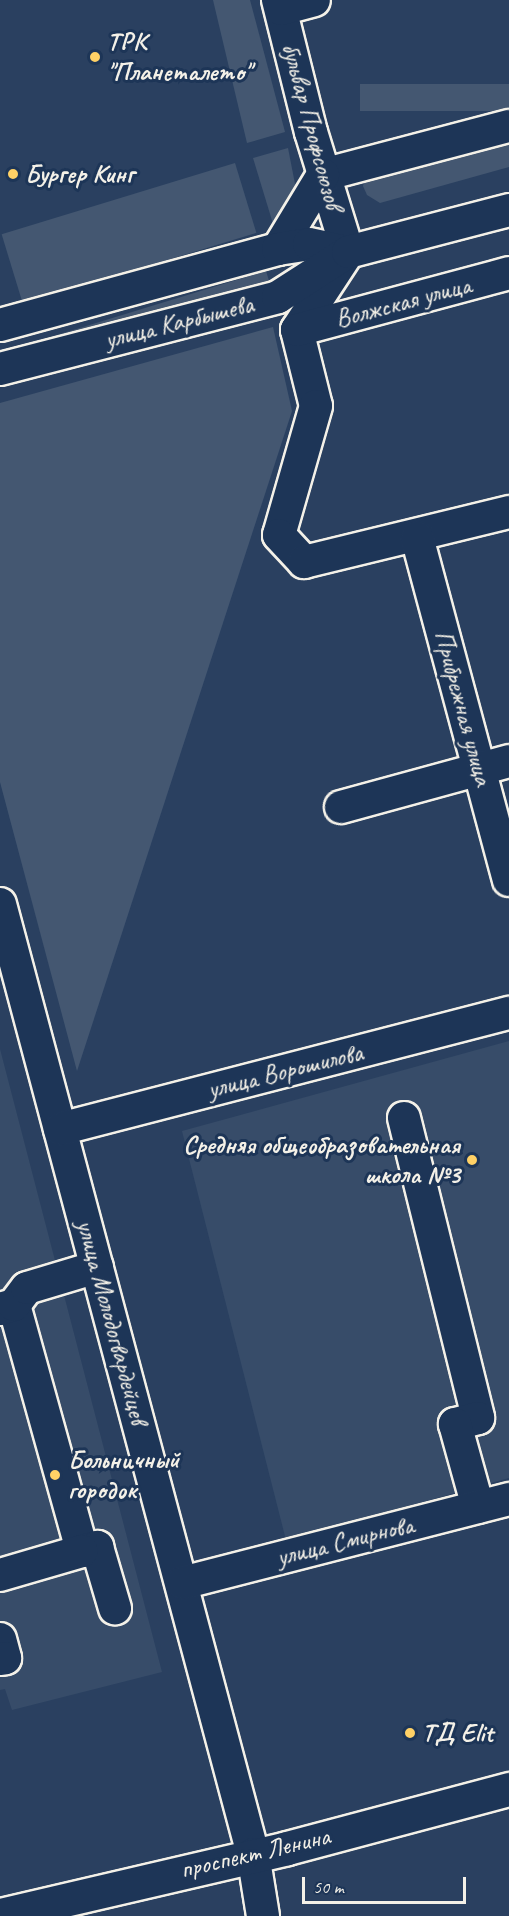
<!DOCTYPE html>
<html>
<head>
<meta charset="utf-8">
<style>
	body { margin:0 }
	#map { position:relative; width:509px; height:1916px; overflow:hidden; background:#2a4060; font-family:Caveat,sans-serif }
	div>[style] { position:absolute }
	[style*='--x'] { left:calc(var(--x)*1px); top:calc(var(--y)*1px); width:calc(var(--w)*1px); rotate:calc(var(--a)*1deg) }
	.built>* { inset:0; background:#374c69 }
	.green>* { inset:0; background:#445771; transform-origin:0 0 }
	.roads { filter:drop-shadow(2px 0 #f4f1e8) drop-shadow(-2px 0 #f4f1e8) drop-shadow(0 2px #f4f1e8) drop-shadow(0 -2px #f4f1e8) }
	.minor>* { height:32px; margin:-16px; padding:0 16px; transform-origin:16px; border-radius:16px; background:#1d3557 }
	.major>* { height:33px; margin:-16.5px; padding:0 16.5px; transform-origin:16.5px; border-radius:16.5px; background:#1d3557 }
	.dots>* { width:16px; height:16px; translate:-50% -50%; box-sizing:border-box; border:3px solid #1d3557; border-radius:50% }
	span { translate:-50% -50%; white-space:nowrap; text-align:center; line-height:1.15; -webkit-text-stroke:6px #1d3557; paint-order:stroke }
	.poi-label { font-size:26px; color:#f4f1e8; font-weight:700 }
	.left { translate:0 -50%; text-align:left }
	.right { translate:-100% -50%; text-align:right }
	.street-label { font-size:26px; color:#f4f1e8 }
	.scale { position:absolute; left:302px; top:1877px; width:164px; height:27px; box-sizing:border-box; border:3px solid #f4f1e8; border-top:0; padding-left:8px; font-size:18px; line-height:21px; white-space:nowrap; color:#f4f1e8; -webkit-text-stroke:4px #1d3557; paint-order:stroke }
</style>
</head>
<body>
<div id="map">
	<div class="built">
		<i style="clip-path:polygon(509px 1041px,509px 1478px,286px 1540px,182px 1131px)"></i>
		<i style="clip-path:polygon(0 1049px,162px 1672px,12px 1710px,5px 1689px,0 1690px)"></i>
	</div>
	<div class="green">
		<i style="clip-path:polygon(213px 0,250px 0,285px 132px,247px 143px)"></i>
		<i style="left:509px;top:84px;width:27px;height:149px;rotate:90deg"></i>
		<i style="clip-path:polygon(509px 135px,509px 167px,380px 203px,367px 195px,363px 186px,366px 175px)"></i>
		<i style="clip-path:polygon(288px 148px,295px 184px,289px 207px,274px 227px,253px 158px)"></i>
		<i style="left:235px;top:163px;width:73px;height:244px;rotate:73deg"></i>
		<i style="left:266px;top:271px;width:10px;height:275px;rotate:73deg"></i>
		<i style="clip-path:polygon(273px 327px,292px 411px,77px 1071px,0 782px,0 403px)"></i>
	</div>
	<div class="roads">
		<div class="minor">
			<i style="--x:278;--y:0;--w:136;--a:76"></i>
			<i style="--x:311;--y:132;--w:126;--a:72.9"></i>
			<i style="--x:281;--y:9;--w:34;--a:-15"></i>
			<i style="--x:323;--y:175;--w:192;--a:-14.8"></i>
			<i style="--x:278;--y:249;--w:87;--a:-58.7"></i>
			<i style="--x:348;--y:252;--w:93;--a:123.2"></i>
			<i style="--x:297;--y:330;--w:78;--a:76"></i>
			<i style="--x:316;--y:406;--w:134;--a:106"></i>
			<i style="--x:279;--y:535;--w:37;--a:47"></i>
			<i style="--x:304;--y:562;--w:211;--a:-13.7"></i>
			<i style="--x:0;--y:325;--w:288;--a:-15.3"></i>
			<i style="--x:278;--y:249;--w:31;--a:-9"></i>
			<i style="--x:309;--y:244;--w:40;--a:12"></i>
			<i style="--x:297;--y:330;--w:220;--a:-15"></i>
			<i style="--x:0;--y:369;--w:287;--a:-14.5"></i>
			<i style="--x:278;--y:297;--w:83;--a:-32.7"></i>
			<i style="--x:348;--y:252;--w:166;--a:-14.6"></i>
			<i style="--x:417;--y:537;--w:355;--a:75"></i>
			<i style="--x:341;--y:807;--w:174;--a:-15.3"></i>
			<i style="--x:0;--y:904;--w:983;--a:75.09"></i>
			<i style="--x:253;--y:1854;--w:63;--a:80.8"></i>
			<i style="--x:404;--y:1118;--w:309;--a:76.1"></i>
			<i style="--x:478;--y:1418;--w:24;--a:165"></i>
			<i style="--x:455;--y:1424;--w:86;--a:74.5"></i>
			<i style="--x:60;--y:1129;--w:464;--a:-14.5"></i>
			<i style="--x:14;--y:1305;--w:255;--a:74.5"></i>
			<i style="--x:82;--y:1551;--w:16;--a:-15"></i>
			<i style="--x:97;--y:1547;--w:64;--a:73.6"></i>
			<i style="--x:0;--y:1309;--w:15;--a:-16"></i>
			<i style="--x:14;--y:1305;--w:21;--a:-53"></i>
			<i style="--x:27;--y:1288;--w:73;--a:-16.7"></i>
			<i style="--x:0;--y:1575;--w:85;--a:-16.3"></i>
			<i style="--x:182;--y:1583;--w:338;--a:-14.4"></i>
			<i style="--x:0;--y:1639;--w:20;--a:75"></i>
			<i style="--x:5;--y:1658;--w:5;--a:169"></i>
		</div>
		<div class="major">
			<i style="--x:0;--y:1915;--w:295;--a:-13.1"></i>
			<i style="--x:287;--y:1848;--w:230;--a:-14.9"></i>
		</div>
	</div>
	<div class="dots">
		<i style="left:95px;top:57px;background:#ffd166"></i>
		<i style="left:13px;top:174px;background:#ffd166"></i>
		<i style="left:472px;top:1160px;background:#ffd166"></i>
		<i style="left:55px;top:1475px;background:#ffd166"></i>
		<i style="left:410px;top:1733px;background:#ffd166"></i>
	</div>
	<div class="poi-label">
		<span class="left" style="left:107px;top:57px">ТРК<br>"Планеталето"</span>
		<span class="left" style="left:25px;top:174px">Бургер Кинг</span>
		<span class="right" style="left:460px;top:1160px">Средняя общеобразовательная<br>школа №3</span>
		<span class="left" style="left:68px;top:1475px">Больничный<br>городок</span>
		<span class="left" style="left:422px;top:1733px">ТД Elit</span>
	</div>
	<div class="street-label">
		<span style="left:312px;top:126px;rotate:75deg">бульвар Профсоюзов</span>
		<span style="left:403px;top:302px;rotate:-15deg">Волжская улица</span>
		<span style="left:179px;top:322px;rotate:-14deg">улица Карбышева</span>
		<span style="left:463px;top:708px;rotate:75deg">Прибрежная улица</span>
		<span style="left:285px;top:1071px;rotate:-14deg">улица Ворошилова</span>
		<span style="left:112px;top:1322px;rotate:75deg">улица Молодогвардейцев</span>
		<span style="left:345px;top:1541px;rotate:-14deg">улица Смирнова</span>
		<span style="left:255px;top:1853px;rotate:-13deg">проспект Ленина</span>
	</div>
	<div class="scale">50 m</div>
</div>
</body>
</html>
